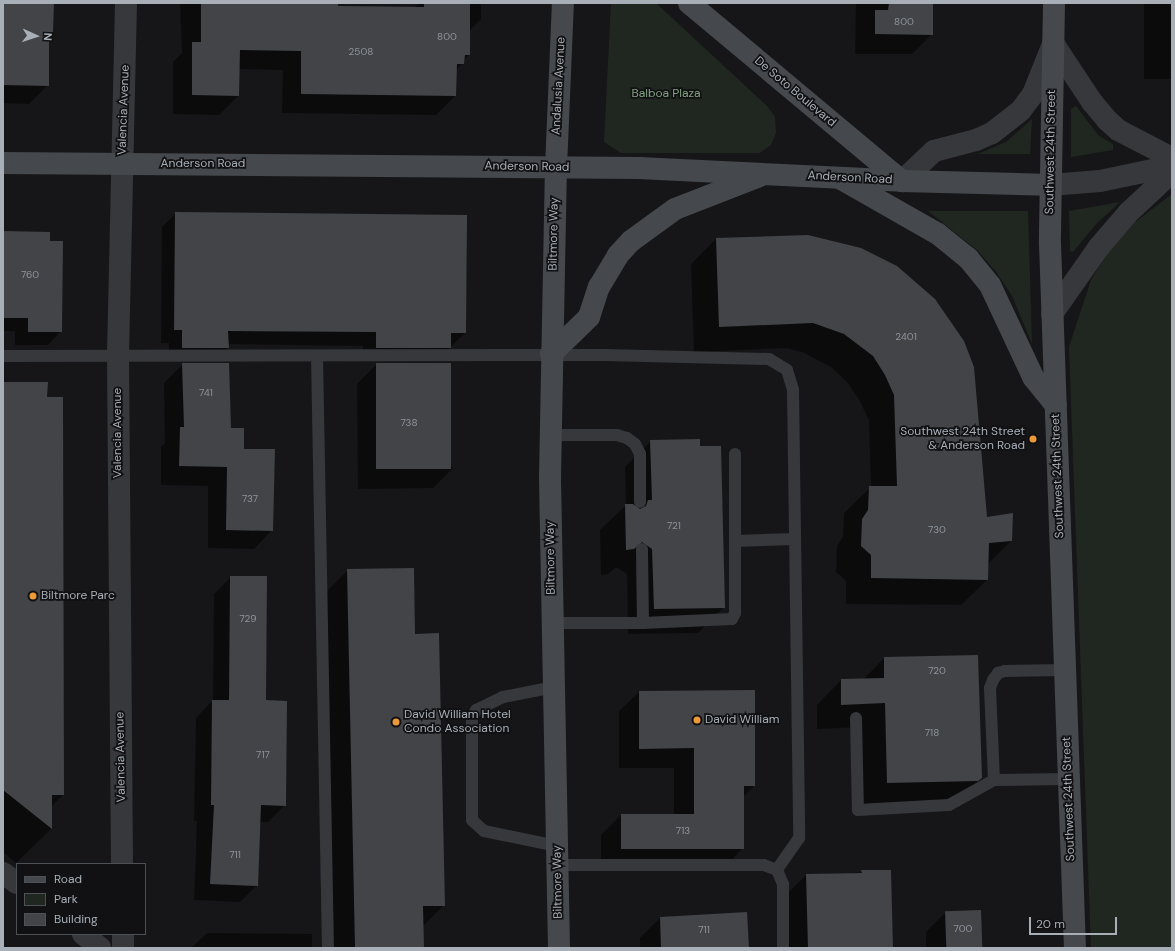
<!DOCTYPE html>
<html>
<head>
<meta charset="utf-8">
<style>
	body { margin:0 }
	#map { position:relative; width:1175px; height:951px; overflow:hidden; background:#161618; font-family:"DM Sans",sans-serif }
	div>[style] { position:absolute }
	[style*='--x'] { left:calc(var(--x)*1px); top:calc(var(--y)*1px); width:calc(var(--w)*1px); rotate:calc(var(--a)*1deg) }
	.green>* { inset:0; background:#202720 }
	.shadow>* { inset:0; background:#0007; transform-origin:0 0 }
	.building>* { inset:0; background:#424448; transform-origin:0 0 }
	.lane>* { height:12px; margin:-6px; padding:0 6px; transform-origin:6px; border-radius:6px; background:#37383c }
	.street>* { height:22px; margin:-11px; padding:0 11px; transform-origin:11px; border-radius:11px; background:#37383c }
	.secondary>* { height:22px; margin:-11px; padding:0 11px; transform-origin:11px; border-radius:11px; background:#45484c }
	.dots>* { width:11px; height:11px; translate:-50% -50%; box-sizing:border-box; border:2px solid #111113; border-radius:50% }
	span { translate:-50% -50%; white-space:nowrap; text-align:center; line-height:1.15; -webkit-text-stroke:3.5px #111113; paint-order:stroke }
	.number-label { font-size:10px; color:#8e949b }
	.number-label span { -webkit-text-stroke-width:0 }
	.street-label { font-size:12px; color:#a8afb7 }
	.park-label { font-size:12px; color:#82a280 }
	.poi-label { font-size:12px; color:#a8afb7 }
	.right { translate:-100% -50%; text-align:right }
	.left { translate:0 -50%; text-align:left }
	.frame { position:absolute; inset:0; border:4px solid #a8afb7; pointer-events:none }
	.legend { position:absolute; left:16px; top:863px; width:130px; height:72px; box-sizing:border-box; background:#111113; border:1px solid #4d5055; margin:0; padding:5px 7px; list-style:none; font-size:12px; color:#a8afb7 }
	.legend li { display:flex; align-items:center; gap:8px; height:20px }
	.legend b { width:20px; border:1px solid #4d5055 }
	.north { position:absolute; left:16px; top:16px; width:40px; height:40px; -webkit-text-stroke:3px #111113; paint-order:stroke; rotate:93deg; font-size:11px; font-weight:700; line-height:16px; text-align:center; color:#a8afb7 }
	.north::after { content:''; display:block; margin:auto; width:14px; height:18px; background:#a8afb7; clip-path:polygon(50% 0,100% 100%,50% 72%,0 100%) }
	.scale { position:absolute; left:1029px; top:917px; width:88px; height:18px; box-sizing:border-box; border:2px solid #a8afb7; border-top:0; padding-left:5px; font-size:12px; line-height:14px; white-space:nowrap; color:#a8afb7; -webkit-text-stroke:3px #111113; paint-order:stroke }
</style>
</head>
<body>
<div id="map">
	<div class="green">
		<i style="clip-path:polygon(611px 3px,656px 3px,767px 106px,775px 117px,776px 133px,771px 145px,760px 153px,621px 153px,604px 142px)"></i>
		<i style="clip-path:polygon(1076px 106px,1099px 136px,1113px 144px,1113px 150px,1071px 157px,1071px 109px)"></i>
		<i style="clip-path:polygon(1032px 119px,1030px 154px,978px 154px,1006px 142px)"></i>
		<i style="clip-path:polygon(1172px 194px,1172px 948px,1091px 948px,1069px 347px,1091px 280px,1108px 252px,1134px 223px)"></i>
		<i style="clip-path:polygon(1120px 202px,1097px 223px,1073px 252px,1070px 251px,1069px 211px)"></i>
		<i style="clip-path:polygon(928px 211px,1028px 211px,1032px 344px,1012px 296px,997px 273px,978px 251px)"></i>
	</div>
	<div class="shadow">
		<i style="clip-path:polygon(3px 3px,53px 3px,52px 32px,48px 36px,48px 85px,29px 104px,3px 103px)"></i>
		<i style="clip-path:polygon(180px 3px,337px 3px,337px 7px,414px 8px,419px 3px,481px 3px,481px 19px,469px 31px,469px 54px,456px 71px,455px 96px,436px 115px,282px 113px,283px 70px,238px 69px,238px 96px,219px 115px,173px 114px,173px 62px,182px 53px)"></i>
		<i style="clip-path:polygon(856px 3px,932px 3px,932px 34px,912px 54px,855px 54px)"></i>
		<i style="left:1144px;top:3px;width:28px;height:76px"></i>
		<i style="clip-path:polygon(176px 213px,465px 333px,436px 361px,363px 361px,363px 346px,228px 344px,228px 348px,214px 361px,169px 361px,169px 343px,161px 343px,162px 227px)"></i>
		<i style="clip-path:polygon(3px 232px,49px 242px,61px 331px,48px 345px,15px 345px,15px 331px,3px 331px)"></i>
		<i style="clip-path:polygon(808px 236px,986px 518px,1011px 541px,987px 565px,987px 580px,961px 605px,846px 604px,846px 581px,836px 572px,837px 546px,843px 537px,844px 513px,871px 487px,869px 421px,860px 401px,847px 382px,831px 367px,804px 353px,787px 348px,694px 352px,691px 264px,716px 239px)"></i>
		<i style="clip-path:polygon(183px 364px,243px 450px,272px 530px,254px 549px,208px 548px,208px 486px,161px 485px,161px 447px,165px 443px,164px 383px)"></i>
		<i style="clip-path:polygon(377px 364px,453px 468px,433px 488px,358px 489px,357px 384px)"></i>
		<i style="clip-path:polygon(3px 383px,46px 398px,63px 795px,51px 807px,51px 829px,16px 863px,3px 852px)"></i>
		<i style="clip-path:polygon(651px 441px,724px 607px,698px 633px,628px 634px,627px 574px,616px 567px,608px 574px,601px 575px,600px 530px,626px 505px,625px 467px)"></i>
		<i style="clip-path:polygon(348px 570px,414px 635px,444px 905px,422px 927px,423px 948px,330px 948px,322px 596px)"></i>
		<i style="clip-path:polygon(231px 577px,285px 805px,268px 822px,259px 822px,257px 885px,240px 902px,194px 900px,197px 821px,194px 821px,196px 718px,213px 700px,214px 594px)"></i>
		<i style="clip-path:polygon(884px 658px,981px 778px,956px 802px,863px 807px,861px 727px,817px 729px,817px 705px,841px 680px,863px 680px)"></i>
		<i style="clip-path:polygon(754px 691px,754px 786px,743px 797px,743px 848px,724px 868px,601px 869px,601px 835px,621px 815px,674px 815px,674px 768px,619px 768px,619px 711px,639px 692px)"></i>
		<i style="clip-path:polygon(890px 871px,892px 948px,788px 948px,786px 895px,806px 875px)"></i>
		<i style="clip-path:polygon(946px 912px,981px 948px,921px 948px,926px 948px,926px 932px)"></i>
		<i style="clip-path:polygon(746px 913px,748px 948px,640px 948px,640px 938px,660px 918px)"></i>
		<i style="clip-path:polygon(207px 933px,312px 934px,312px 948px,191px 948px)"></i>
		<i style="left:3px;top:947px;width:12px;height:1px"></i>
	</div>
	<div class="building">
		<i style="clip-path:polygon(3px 3px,54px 3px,53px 32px,49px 32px,49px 86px,3px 85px)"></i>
		<i style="clip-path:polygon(201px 3px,338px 3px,338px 6px,424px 7px,424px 3px,470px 3px,470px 55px,465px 55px,464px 64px,457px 64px,456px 96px,301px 94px,301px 51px,240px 50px,239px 96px,192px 95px,192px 42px,201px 42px)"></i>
		<i style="clip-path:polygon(889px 3px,933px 3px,933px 35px,875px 34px,875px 10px,888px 10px)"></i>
		<i style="clip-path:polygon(175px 212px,467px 215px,466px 333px,451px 333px,451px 348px,376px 348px,376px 332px,228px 331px,229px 348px,182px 348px,182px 330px,174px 330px)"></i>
		<i style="clip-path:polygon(3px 231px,50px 232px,50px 241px,63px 241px,62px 332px,28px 332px,28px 318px,3px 318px)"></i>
		<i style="clip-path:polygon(808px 235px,861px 248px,897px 266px,935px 299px,964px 341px,974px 367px,987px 517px,1013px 513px,1012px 541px,989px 543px,988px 580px,871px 578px,871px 555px,861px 546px,862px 519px,868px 510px,869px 486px,897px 486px,894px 395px,885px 375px,873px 356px,844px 334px,813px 323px,719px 327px,716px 238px)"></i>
		<i style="clip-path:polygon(182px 363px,229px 363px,231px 428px,244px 428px,244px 449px,275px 449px,273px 531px,226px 530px,227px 467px,179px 466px,180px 427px,184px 427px)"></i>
		<i style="left:376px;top:363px;width:75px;height:106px"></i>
		<i style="clip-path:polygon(3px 382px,48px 382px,47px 397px,63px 397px,64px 795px,52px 795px,52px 829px,3px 790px)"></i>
		<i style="clip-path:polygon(700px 439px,700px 446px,721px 446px,725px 608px,654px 609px,652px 549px,642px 542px,634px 549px,626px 550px,625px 504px,633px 504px,640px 509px,646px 506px,648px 500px,652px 500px,650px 440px)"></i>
		<i style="clip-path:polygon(414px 568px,415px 634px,439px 633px,445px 906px,423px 906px,424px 948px,355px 948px,347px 569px)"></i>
		<i style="clip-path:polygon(230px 576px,267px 576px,266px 700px,287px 701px,286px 806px,261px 805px,258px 886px,210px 884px,214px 805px,211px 805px,212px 700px,229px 700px)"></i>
		<i style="clip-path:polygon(978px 655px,982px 778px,978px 781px,887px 783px,885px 703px,841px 705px,841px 679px,884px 678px,884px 657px)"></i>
		<i style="clip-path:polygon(755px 690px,755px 786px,744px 786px,744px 849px,621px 849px,621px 814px,694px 814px,694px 748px,639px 749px,639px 691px)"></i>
		<i style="clip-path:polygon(861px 870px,891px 870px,893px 948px,808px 948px,806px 874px,862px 873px)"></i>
		<i style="left:981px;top:910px;width:38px;height:36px;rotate:88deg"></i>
		<i style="clip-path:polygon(747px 912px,749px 948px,661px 948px,660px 917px)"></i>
	</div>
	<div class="lane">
		<i style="--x:3;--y:356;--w:602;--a:-0.1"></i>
		<i style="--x:605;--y:355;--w:164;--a:1.4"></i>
		<i style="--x:769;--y:359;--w:21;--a:31"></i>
		<i style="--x:787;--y:370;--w:21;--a:73"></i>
		<i style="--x:793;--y:390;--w:448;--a:89.2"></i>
		<i style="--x:799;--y:838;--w:39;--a:125"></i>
		<i style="--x:317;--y:356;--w:592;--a:88.94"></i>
		<i style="--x:550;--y:435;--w:67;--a:0"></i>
		<i style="--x:617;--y:435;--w:10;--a:17"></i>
		<i style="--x:627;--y:438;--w:10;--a:37"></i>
		<i style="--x:635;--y:444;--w:11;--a:63"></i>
		<i style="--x:640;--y:454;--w:48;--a:90"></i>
		<i style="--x:735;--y:541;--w:60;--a:-1.9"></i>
		<i style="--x:553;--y:623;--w:90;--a:0"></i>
		<i style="--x:643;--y:623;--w:74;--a:-90.8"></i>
		<i style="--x:643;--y:623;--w:89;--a:-2.6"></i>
		<i style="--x:732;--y:619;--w:7;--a:-63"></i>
		<i style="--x:735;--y:613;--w:159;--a:-90"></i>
		<i style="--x:554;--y:687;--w:52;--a:168.9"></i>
		<i style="--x:503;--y:697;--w:30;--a:154"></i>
		<i style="--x:476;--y:710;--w:9;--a:117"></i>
		<i style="--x:472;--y:718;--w:102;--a:90"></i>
		<i style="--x:472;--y:820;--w:16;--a:43"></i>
		<i style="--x:484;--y:831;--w:75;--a:11.6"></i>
		<i style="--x:856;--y:718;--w:92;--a:88.8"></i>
		<i style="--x:858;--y:810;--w:91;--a:-3.1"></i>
		<i style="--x:949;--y:805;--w:51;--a:-29.1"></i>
		<i style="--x:994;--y:780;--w:74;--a:-0.8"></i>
		<i style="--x:994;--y:780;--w:92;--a:-92.5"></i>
		<i style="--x:990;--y:688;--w:9;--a:-69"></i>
		<i style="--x:993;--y:680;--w:9;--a:-54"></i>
		<i style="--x:998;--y:673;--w:7;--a:-16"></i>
		<i style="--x:1005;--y:671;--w:60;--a:-1"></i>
		<i style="--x:557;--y:865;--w:207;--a:0"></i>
		<i style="--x:764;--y:865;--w:14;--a:21"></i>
		<i style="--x:777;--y:870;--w:15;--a:67"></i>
		<i style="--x:783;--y:884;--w:64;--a:90"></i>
	</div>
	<div class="street">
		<i style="--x:1053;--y:43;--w:71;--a:56.5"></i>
		<i style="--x:1092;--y:102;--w:23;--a:50"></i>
		<i style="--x:1107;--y:120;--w:15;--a:42"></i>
		<i style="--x:1118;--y:130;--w:61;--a:27.4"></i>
		<i style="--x:902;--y:181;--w:44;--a:-43.2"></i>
		<i style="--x:934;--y:151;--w:43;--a:-14.7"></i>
		<i style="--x:976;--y:140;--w:17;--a:-24"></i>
		<i style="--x:992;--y:133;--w:37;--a:-38"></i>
		<i style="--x:1021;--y:110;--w:20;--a:-53"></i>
		<i style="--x:1033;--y:94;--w:54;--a:-68.2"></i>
		<i style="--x:1050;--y:185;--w:50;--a:-4.6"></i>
		<i style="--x:1100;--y:181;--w:74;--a:-11.8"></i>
		<i style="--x:1052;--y:314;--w:82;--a:-55"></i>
		<i style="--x:1099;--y:247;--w:45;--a:-49.5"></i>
		<i style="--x:1128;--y:213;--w:60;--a:-43"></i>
		<i style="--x:122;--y:864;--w:509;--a:-90.45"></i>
		<i style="--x:118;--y:355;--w:352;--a:-88.7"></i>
		<i style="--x:3;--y:873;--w:17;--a:36"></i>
		<i style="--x:83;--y:934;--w:22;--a:39"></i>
		<i style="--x:123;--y:934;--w:14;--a:90"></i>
	</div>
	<div class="secondary">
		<i style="--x:689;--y:3;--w:278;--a:39.9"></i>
		<i style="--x:1054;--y:3;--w:241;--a:91"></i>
		<i style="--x:1050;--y:244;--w:704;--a:87.97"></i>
		<i style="--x:3;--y:163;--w:636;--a:0.45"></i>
		<i style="--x:639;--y:168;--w:263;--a:2.8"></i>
		<i style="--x:902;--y:181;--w:148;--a:1.5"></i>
		<i style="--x:843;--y:180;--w:109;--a:29.6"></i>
		<i style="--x:938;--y:234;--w:38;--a:39"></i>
		<i style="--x:968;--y:258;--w:35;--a:51"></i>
		<i style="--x:990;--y:285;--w:102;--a:64.9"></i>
		<i style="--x:1033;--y:377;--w:36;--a:51"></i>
		<i style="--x:551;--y:354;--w:53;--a:-44.2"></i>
		<i style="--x:589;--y:317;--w:32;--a:-72"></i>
		<i style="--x:599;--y:287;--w:37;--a:-59"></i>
		<i style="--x:618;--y:255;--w:19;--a:-47"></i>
		<i style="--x:631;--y:241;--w:54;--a:-36"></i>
		<i style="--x:675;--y:209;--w:91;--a:-21.2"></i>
		<i style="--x:559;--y:948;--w:471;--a:-91.1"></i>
		<i style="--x:550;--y:477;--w:309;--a:-88.9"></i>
		<i style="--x:556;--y:168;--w:165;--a:-87.6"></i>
	</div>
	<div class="dots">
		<i style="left:1033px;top:439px;background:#ec9a39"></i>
		<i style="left:33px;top:596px;background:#ec9a39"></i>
		<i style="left:697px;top:720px;background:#ec9a39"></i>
		<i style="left:396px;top:722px;background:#ec9a39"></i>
	</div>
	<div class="number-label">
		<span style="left:904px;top:22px">800</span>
		<span style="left:447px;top:37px">800</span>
		<span style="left:361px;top:52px">2508</span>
		<span style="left:30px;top:275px">760</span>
		<span style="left:906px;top:337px">2401</span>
		<span style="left:206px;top:393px">741</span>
		<span style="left:409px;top:423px">738</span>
		<span style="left:250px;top:499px">737</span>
		<span style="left:674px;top:526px">721</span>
		<span style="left:937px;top:530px">730</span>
		<span style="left:248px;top:619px">729</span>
		<span style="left:937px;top:671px">720</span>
		<span style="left:932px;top:733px">718</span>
		<span style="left:263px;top:755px">717</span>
		<span style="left:683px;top:831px">713</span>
		<span style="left:235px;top:855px">711</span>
		<span style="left:963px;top:929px">700</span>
		<span style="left:704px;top:930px">711</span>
	</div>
	<div class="street-label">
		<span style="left:559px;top:86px;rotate:-87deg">Andalusia Avenue</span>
		<span style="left:795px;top:92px;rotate:40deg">De Soto Boulevard</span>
		<span style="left:124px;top:110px;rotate:-88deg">Valencia Avenue</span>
		<span style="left:1051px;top:152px;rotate:-89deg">Southwest 24th Street</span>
		<span style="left:203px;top:164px">Anderson Road</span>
		<span style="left:527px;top:167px;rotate:1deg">Anderson Road</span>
		<span style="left:850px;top:178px;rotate:3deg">Anderson Road</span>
		<span style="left:554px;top:234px;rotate:-89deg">Biltmore Way</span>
		<span style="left:118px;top:433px;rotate:-90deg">Valencia Avenue</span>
		<span style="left:1058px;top:476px;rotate:-92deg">Southwest 24th Street</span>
		<span style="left:551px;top:558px;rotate:-91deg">Biltmore Way</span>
		<span style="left:121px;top:757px;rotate:-91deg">Valencia Avenue</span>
		<span style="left:1069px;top:799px;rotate:-92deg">Southwest 24th Street</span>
		<span style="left:558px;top:882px;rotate:-91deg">Biltmore Way</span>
	</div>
	<div class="park-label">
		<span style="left:666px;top:94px">Balboa Plaza</span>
	</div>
	<div class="poi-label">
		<span class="right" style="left:1025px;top:439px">Southwest 24th Street<br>&amp; Anderson Road</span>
		<span class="left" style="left:41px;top:596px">Biltmore Parc</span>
		<span class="left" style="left:404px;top:722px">David William Hotel<br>Condo Association</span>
		<span class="left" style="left:705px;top:720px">David William</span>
	</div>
	<div class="frame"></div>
	<ul class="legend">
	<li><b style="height:5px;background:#45484c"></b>Road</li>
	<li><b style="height:11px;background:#202720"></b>Park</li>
	<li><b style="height:11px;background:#424448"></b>Building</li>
	</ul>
	<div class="north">N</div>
	<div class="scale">20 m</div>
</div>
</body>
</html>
